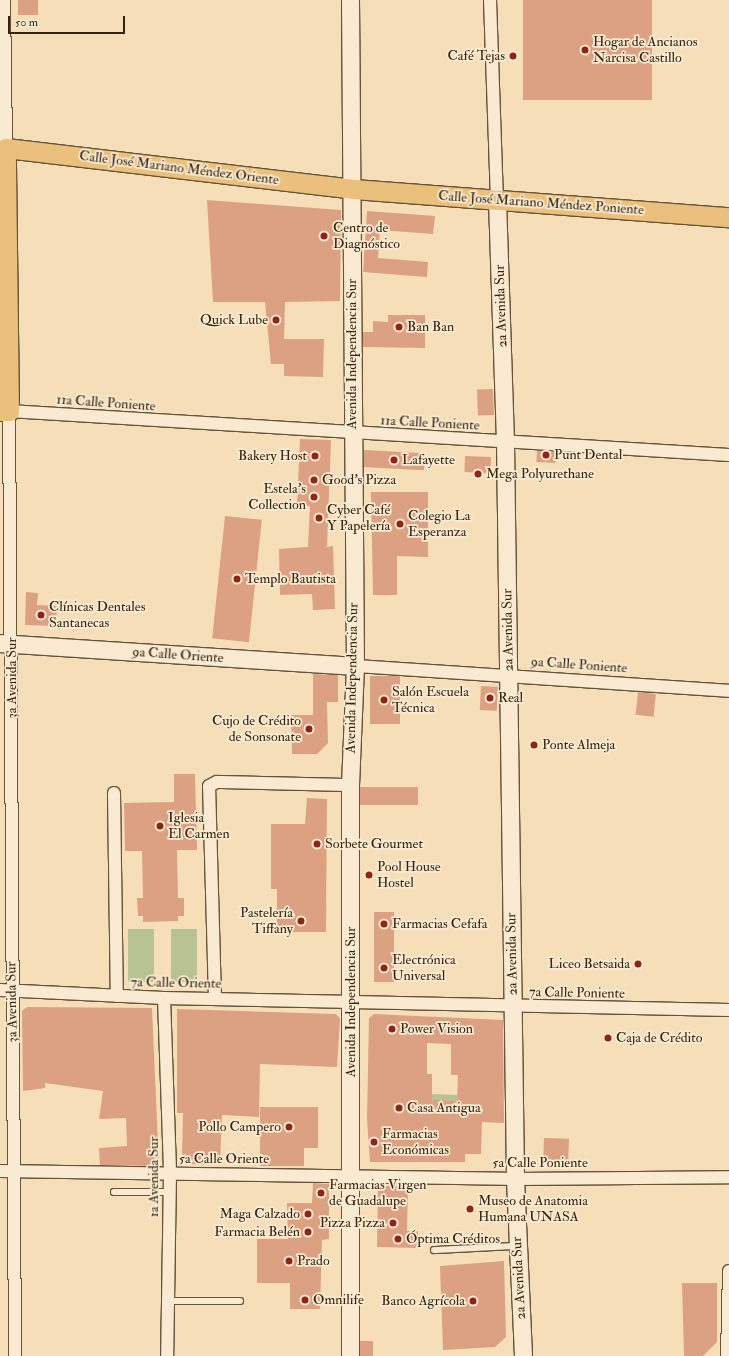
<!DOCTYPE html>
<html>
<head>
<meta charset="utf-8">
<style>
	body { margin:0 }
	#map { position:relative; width:729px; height:1356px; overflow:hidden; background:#f6dfb8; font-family:"IM FELL Double Pica",serif }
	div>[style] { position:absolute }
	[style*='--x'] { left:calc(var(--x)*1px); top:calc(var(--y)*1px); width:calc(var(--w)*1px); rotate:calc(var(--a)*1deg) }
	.green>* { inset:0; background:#b8c292; transform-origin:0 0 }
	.building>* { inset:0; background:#dca182; transform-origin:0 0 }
	.roads { filter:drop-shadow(1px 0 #65543a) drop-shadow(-1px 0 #65543a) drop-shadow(0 1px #65543a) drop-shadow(0 -1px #65543a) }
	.lane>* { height:6px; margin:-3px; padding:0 3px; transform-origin:3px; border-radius:3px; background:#f9ead1 }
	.street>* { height:12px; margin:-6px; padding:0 6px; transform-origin:6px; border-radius:6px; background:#f9ead1 }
	.secondary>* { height:17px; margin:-8.5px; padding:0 8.5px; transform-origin:8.5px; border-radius:8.5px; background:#f9ead1 }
	.primary>* { height:19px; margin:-9.5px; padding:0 9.5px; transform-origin:9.5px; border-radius:9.5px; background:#ebc07c }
	.dots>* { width:11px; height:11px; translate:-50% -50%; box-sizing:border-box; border:2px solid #f9ead1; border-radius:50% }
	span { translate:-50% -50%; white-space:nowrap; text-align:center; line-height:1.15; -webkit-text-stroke:3.5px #f9ead1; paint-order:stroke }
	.poi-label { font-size:14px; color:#352510 }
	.left { translate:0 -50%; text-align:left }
	.right { translate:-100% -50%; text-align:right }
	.street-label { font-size:14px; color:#352510 }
	.scale { position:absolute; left:8px; top:16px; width:117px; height:18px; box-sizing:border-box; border:2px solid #352510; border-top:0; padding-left:5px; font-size:12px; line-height:14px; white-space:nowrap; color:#352510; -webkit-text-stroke:3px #f9ead1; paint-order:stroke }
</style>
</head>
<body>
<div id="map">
	<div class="green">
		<i style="left:128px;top:929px;width:26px;height:53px"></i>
		<i style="left:171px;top:929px;width:26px;height:53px"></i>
		<i style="clip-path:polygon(432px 1094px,457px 1095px,457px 1101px,431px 1109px)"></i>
	</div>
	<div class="building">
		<i style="left:18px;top:0;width:20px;height:15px"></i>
		<i style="left:523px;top:0;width:129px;height:100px"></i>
		<i style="clip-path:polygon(207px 200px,341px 210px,340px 301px,285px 302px,284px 339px,324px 339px,323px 377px,284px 376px,284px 364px,271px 364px,265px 302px,213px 302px)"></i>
		<i style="clip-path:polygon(367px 211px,435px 216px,433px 234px,380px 230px,378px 258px,428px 262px,427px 277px,363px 272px)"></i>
		<i style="clip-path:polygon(388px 315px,425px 315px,425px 348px,363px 347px,362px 332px,373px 332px,373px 321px,388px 322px)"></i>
		<i style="left:493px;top:389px;width:26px;height:16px;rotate:88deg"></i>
		<i style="clip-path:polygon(300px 439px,331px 440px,327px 547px,333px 546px,335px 609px,313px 610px,312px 594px,280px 595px,279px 549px,308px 547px,310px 506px,297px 505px)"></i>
		<i style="left:364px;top:450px;width:61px;height:17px;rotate:3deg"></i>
		<i style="left:537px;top:451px;width:19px;height:11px;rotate:3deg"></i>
		<i style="left:465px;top:456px;width:26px;height:16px;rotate:2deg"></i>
		<i style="clip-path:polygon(371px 492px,428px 492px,428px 557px,397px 556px,397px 595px,373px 595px)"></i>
		<i style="left:225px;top:516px;width:37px;height:123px;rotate:6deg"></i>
		<i style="clip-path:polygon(26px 592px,38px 593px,37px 605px,57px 606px,56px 626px,25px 625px)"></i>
		<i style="clip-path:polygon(313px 674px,338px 675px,338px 702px,327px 702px,328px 743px,317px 754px,292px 754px,291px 715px,313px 715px)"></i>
		<i style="left:370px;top:676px;width:30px;height:48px"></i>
		<i style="left:481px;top:686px;width:17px;height:24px;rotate:3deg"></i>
		<i style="left:638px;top:692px;width:18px;height:23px;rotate:6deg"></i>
		<i style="clip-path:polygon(174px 774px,195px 774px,197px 850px,177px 850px,178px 898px,184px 898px,184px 916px,178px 916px,178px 921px,143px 922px,143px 916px,138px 916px,137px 898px,143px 898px,142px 851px,125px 851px,124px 803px,174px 802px)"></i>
		<i style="left:418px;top:787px;width:18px;height:59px;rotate:90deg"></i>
		<i style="clip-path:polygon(307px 798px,327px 799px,326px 932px,277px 932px,277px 889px,271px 889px,271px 824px,305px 824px)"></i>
		<i style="left:394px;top:912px;width:70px;height:20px;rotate:90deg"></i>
		<i style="clip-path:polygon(27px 1007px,152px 1008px,159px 1166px,100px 1165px,99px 1148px,127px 1146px,126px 1118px,99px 1119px,103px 1091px,45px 1083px,45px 1088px,23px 1091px,22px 1011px)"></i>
		<i style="clip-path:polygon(177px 1009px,336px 1014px,340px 1019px,337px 1067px,260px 1064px,259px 1117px,222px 1115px,220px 1165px,189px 1164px,182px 1154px,183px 1113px,177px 1113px)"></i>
		<i style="clip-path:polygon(evenodd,374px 1014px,503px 1020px,504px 1123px,482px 1122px,481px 1154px,465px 1154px,465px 1162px,370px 1162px,367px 1119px,369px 1018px,374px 1014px,427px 1043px,451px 1044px,451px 1075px,458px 1075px,457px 1101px,432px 1100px,432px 1074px,427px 1074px,427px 1043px)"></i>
		<i style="clip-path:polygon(260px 1107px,318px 1107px,318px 1148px,304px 1148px,304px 1166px,260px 1166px)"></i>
		<i style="left:544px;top:1138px;width:25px;height:22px;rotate:2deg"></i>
		<i style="clip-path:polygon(313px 1183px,329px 1184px,329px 1239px,322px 1240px,320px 1309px,290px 1309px,290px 1283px,257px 1283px,257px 1239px,288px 1239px,287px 1203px,312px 1203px)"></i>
		<i style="clip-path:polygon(378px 1186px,408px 1186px,407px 1231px,418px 1231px,418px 1248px,377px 1247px)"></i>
		<i style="clip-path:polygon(504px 1261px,506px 1337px,495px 1347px,443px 1350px,440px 1266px)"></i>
		<i style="clip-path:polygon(682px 1283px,717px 1283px,717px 1342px,703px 1356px,684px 1356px)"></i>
		<i style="left:360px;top:1341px;width:13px;height:15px"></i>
	</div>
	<div class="roads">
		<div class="lane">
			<i style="--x:114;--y:1192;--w:55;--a:0"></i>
			<i style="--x:434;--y:1250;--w:82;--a:-2.8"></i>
			<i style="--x:168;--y:1301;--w:72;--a:0"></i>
		</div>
		<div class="street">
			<i style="--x:4;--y:0;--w:148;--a:89.2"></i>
			<i style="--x:490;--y:0;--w:200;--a:88"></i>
			<i style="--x:355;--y:666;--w:375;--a:3.8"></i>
			<i style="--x:114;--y:793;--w:203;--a:89.2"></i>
			<i style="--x:0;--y:990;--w:164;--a:2.8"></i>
			<i style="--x:164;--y:998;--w:565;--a:1.22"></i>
			<i style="--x:164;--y:998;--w:176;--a:88"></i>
			<i style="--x:170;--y:1174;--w:182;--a:90.9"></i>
			<i style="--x:215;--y:999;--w:213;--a:-91.6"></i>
			<i style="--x:209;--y:786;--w:9;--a:-27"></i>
			<i style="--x:217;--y:782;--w:133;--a:1.3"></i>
			<i style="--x:0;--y:1171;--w:515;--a:0.89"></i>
			<i style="--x:515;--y:1179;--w:214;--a:-0.5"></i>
			<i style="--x:15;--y:1356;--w:945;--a:-90.36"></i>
			<i style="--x:9;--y:411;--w:721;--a:3.5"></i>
			<i style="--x:727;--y:1356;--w:85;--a:-88.7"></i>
		</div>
		<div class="secondary">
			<i style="--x:497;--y:200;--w:242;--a:88.1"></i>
			<i style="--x:505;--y:442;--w:737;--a:89.22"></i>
			<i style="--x:515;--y:1179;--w:177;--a:87.4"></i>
			<i style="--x:0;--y:643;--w:356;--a:3.7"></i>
			<i style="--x:350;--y:1356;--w:571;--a:-90"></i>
			<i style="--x:350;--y:785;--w:119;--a:-87.6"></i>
			<i style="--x:355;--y:666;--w:666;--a:-90.43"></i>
		</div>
		<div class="primary">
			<i style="--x:0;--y:411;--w:9;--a:0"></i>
			<i style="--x:9;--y:411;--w:263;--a:-90.7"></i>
			<i style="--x:6;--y:148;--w:349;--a:6.7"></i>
			<i style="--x:353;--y:189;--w:377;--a:4.3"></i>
		</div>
	</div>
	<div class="dots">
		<i style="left:585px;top:50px;background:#8f2418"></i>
		<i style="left:513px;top:56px;background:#8f2418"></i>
		<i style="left:324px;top:236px;background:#8f2418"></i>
		<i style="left:276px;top:320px;background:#8f2418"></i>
		<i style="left:399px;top:327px;background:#8f2418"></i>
		<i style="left:546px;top:455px;background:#8f2418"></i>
		<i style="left:315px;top:456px;background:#8f2418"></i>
		<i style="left:394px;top:460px;background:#8f2418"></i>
		<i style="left:478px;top:474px;background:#8f2418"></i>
		<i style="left:314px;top:480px;background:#8f2418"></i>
		<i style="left:314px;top:497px;background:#8f2418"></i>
		<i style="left:319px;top:518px;background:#8f2418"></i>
		<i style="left:400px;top:524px;background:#8f2418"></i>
		<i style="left:237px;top:579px;background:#8f2418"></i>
		<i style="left:41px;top:615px;background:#8f2418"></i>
		<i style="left:490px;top:698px;background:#8f2418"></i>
		<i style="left:384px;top:700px;background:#8f2418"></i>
		<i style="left:309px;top:729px;background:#8f2418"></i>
		<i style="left:534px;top:745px;background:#8f2418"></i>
		<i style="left:160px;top:826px;background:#8f2418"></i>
		<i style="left:317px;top:844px;background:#8f2418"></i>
		<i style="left:369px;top:875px;background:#8f2418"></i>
		<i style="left:301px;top:921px;background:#8f2418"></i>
		<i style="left:384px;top:924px;background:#8f2418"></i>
		<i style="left:638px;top:964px;background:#8f2418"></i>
		<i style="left:384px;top:968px;background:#8f2418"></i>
		<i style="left:392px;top:1029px;background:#8f2418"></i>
		<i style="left:608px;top:1038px;background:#8f2418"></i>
		<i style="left:399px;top:1108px;background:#8f2418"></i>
		<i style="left:289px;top:1127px;background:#8f2418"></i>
		<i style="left:374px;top:1142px;background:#8f2418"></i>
		<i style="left:321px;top:1193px;background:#8f2418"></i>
		<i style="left:470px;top:1209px;background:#8f2418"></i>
		<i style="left:308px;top:1214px;background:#8f2418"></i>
		<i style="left:393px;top:1223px;background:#8f2418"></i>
		<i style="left:308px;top:1232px;background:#8f2418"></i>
		<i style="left:398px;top:1239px;background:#8f2418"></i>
		<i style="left:289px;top:1261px;background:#8f2418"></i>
		<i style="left:305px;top:1300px;background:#8f2418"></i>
		<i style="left:473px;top:1301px;background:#8f2418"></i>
	</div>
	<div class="poi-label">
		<span class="left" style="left:593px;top:50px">Hogar de Ancianos<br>Narcisa Castillo</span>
		<span class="right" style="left:505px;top:56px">Café Tejas</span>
		<span class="left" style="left:333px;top:236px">Centro de<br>Diagnóstico</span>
		<span class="right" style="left:268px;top:320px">Quick Lube</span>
		<span class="left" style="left:407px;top:327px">Ban Ban</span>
		<span class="left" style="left:554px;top:455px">Punt Dental</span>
		<span class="right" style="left:307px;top:456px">Bakery Host</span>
		<span class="left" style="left:402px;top:460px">Lafayette</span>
		<span class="left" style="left:486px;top:474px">Mega Polyurethane</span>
		<span class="left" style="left:322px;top:480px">Good's Pizza</span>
		<span class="right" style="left:306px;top:497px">Estela's<br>Collection</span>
		<span class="left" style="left:327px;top:518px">Cyber Café<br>Y Papelería</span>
		<span class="left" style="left:408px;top:524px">Colegio La<br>Esperanza</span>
		<span class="left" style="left:245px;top:579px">Templo Bautista</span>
		<span class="left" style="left:49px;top:615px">Clínicas Dentales<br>Santanecas</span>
		<span class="left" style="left:392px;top:700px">Salón Escuela<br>Técnica</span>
		<span class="left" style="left:498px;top:698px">Real</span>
		<span class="right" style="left:301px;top:729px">Cujo de Crédito<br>de Sonsonate</span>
		<span class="left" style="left:542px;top:745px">Ponte Almeja</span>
		<span class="left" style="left:168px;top:826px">Iglesia<br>El Carmen</span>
		<span class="left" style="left:325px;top:844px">Sorbete Gourmet</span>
		<span class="left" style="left:377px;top:875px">Pool House<br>Hostel</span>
		<span class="right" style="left:293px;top:921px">Pastelería<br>Tiffany</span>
		<span class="left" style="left:392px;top:924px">Farmacias Cefafa</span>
		<span class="left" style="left:392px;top:968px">Electrónica<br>Universal</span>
		<span class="right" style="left:630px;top:964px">Liceo Betsaida</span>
		<span class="left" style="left:400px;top:1029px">Power Vision</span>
		<span class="left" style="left:616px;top:1038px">Caja de Crédito</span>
		<span class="left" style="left:407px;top:1108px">Casa Antigua</span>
		<span class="right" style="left:281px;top:1127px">Pollo Campero</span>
		<span class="left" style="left:382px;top:1142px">Farmacias<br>Económicas</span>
		<span class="left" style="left:329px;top:1193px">Farmacias Virgen<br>de Guadalupe</span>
		<span class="left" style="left:478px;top:1209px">Museo de Anatomia<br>Humana UNASA</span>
		<span class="right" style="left:300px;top:1214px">Maga Calzado</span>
		<span class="right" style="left:385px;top:1223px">Pizza Pizza</span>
		<span class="right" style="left:300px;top:1232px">Farmacia Belén</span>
		<span class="left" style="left:406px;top:1239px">Óptima Créditos</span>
		<span class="left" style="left:297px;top:1261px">Prado</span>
		<span class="left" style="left:313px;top:1300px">Omnilife</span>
		<span class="right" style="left:465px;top:1301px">Banco Agrícola</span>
	</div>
	<div class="street-label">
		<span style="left:179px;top:168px;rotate:7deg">Calle José Mariano Méndez Oriente</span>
		<span style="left:541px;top:203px;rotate:4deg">Calle José Mariano Méndez Poniente</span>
		<span style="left:501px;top:306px;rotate:-92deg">2a Avenida Sur</span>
		<span style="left:352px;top:354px;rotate:-90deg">Avenida Independencia Sur</span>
		<span style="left:106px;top:403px;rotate:4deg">11a Calle Poniente</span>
		<span style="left:430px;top:423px;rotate:3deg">11a Calle Poniente</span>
		<span style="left:508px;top:630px;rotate:-91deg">2a Avenida Sur</span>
		<span style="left:178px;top:655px;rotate:4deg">9a Calle Oriente</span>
		<span style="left:579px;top:665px;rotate:4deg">9a Calle Poniente</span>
		<span style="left:12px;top:678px;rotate:-90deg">3a Avenida Sur</span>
		<span style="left:352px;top:678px;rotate:-89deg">Avenida Independencia Sur</span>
		<span style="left:512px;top:954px;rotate:-91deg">2a Avenida Sur</span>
		<span style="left:176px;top:983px;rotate:1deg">7a Calle Oriente</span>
		<span style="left:577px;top:993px;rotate:1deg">7a Calle Poniente</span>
		<span style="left:12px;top:1002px;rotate:-91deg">3a Avenida Sur</span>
		<span style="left:351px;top:1002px;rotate:-90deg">Avenida Independencia Sur</span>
		<span style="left:224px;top:1159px">5a Calle Oriente</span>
		<span style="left:540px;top:1163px">5a Calle Poniente</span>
		<span style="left:154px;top:1177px;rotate:-90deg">1a Avenida Sur</span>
		<span style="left:519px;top:1278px;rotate:-93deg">2a Avenida Sur</span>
	</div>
	<div class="scale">50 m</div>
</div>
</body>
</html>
